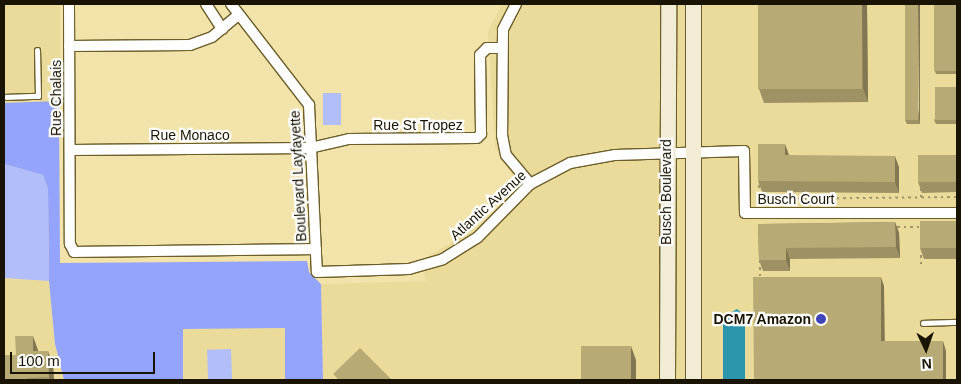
<!DOCTYPE html>
<html>
<head>
<meta charset="utf-8">
<style>
	body { margin:0 }
	#map { position:relative; width:961px; height:384px; overflow:hidden; background:#f2e3ab; font-family:Arial,sans-serif }
	div>[style] { position:absolute }
	[style*='--x'] { left:calc(var(--x)*1px); top:calc(var(--y)*1px); width:calc(var(--w)*1px); rotate:calc(var(--a)*1deg) }
	.built>* { inset:0; background:#ebdb9b; transform-origin:0 0 }
	.green>* { inset:0; background:#b2befa; transform-origin:0 0 }
	.forest>* { inset:0; background:#94a4fd }
	.water>* { inset:0; background:#2b95ac }
	.path>* { height:2px; margin-top:-1px; transform-origin:0; background:repeating-linear-gradient(90deg,#9f936a 0 2.5px,transparent 0 6.5px) }
	.roads { filter:drop-shadow(1px 0 #6c5e2a) drop-shadow(-1px 0 #6c5e2a) drop-shadow(0 1px #6c5e2a) drop-shadow(0 -1px #6c5e2a) }
	.lane>* { height:5px; margin:-2.5px; padding:0 2.5px; transform-origin:2.5px; border-radius:2.5px; background:#fff }
	.street>* { height:10px; margin:-5px; padding:0 5px; transform-origin:5px; border-radius:5px; background:#fff }
	.secondary>* { height:15px; margin:-7.5px; padding:0 7.5px; transform-origin:7.5px; border-radius:7.5px; background:#f2ecd4 }
	.wall>* { inset:0; background:#9e9264 }
	.shaded-wall>* { inset:0; background:#817751 }
	.building>* { inset:0; background:#b8aa74; transform-origin:0 0 }
	.dots>* { width:14px; height:14px; translate:-50% -50%; box-sizing:border-box; border:2px solid #fff; border-radius:50% }
	span { translate:-50% -50%; white-space:nowrap; text-align:center; line-height:1.15; -webkit-text-stroke:4.5px #fff; paint-order:stroke }
	.street-label { font-size:14px; color:#191301 }
	.poi-label { font-size:14px; color:#191301; font-weight:700 }
	.right { translate:-100% -50%; text-align:right }
	.frame { position:absolute; inset:0; border:5px solid #191301; pointer-events:none }
	.north { position:absolute; left:901px; top:324px; width:50px; height:50px; -webkit-text-stroke:4px #fff; paint-order:stroke; rotate:177deg; font-size:14px; font-weight:700; line-height:20px; text-align:center; color:#191301 }
	.north::after { content:''; display:block; margin:auto; width:18px; height:22px; background:#191301; clip-path:polygon(50% 0,100% 100%,50% 72%,0 100%) }
	.scale { position:absolute; left:10px; top:352px; width:145px; height:22px; box-sizing:border-box; border:2px solid #191301; border-top:0; padding-left:6px; font-size:15px; line-height:18px; white-space:nowrap; color:#191301; -webkit-text-stroke:4px #fff; paint-order:stroke }
</style>
</head>
<body>
<div id="map">
	<div class="built">
		<i style="left:4px;top:4px;width:56px;height:99px"></i>
		<i style="clip-path:polygon(502px 4px,957px 4px,957px 380px,323px 380px,321px 284px,425px 281px,423px 259px,476px 228px,519px 187px,495px 147px,488px 31px)"></i>
		<i style="clip-path:polygon(4px 278px,49px 281px,55px 344px,64px 380px,4px 380px)"></i>
		<i style="left:286px;top:328px;width:52px;height:104px;rotate:91deg"></i>
	</div>
	<div class="green">
		<i style="left:323px;top:93px;width:18px;height:32px"></i>
		<i style="clip-path:polygon(4px 164px,43px 175px,48px 189px,49px 281px,4px 278px)"></i>
		<i style="left:231px;top:349px;width:31px;height:24px;rotate:88deg"></i>
	</div>
	<div class="forest">
		<i style="clip-path:polygon(59px 101px,60px 263px,307px 261px,309px 272px,321px 284px,323px 380px,285px 380px,285px 328px,183px 329px,183px 380px,64px 380px,55px 344px,49px 281px,48px 189px,43px 175px,4px 164px,4px 103px)"></i>
	</div>
	<div class="water">
		<i style="clip-path:polygon(737px 309px,745px 315px,745px 380px,723px 380px,723px 317px)"></i>
	</div>
	<div class="path">
		<i style="--x:759;--y:185;--w:18;--a:90"></i>
		<i style="--x:921;--y:188;--w:10;--a:90"></i>
		<i style="--x:759;--y:199;--w:198;--a:-0.6"></i>
		<i style="--x:897;--y:227;--w:25;--a:0"></i>
		<i style="--x:760;--y:261;--w:16;--a:90"></i>
		<i style="--x:921;--y:264;--w:12;--a:-90"></i>
	</div>
	<div class="roads">
		<div class="lane">
			<i style="--x:4;--y:97;--w:34;--a:-2"></i>
			<i style="--x:38;--y:96;--w:46;--a:-91.2"></i>
			<i style="--x:923;--y:323;--w:34;--a:-2"></i>
		</div>
		<div class="street">
			<i style="--x:69;--y:4;--w:240;--a:89.8"></i>
			<i style="--x:70;--y:244;--w:9;--a:63"></i>
			<i style="--x:74;--y:252;--w:242;--a:-0.7"></i>
			<i style="--x:206;--y:4;--w:30;--a:57"></i>
			<i style="--x:231;--y:4;--w:128;--a:52.3"></i>
			<i style="--x:309;--y:105;--w:167;--a:87.3"></i>
			<i style="--x:317;--y:272;--w:92;--a:-1.9"></i>
			<i style="--x:409;--y:269;--w:35;--a:-16"></i>
			<i style="--x:443;--y:259;--w:40;--a:-32"></i>
			<i style="--x:477;--y:238;--w:76;--a:-45.5"></i>
			<i style="--x:530;--y:184;--w:45;--a:-27.7"></i>
			<i style="--x:570;--y:163;--w:46;--a:-10.1"></i>
			<i style="--x:615;--y:155;--w:129;--a:-1.8"></i>
			<i style="--x:744;--y:151;--w:62;--a:89.1"></i>
			<i style="--x:745;--y:213;--w:212;--a:0"></i>
			<i style="--x:516;--y:4;--w:29;--a:117"></i>
			<i style="--x:503;--y:30;--w:105;--a:90.5"></i>
			<i style="--x:502;--y:135;--w:20;--a:79"></i>
			<i style="--x:506;--y:155;--w:38;--a:50"></i>
			<i style="--x:69;--y:46;--w:121;--a:-0.5"></i>
			<i style="--x:190;--y:45;--w:23;--a:-20"></i>
			<i style="--x:212;--y:37;--w:34;--a:-40"></i>
			<i style="--x:70;--y:150;--w:240;--a:-0.5"></i>
			<i style="--x:310;--y:148;--w:40;--a:-13"></i>
			<i style="--x:349;--y:139;--w:128;--a:-0.4"></i>
			<i style="--x:477;--y:138;--w:6;--a:-45"></i>
			<i style="--x:481;--y:134;--w:79;--a:-90.7"></i>
			<i style="--x:480;--y:55;--w:10;--a:-45"></i>
			<i style="--x:487;--y:48;--w:15;--a:0"></i>
		</div>
		<div class="secondary">
			<i style="--x:667;--y:380;--w:376;--a:-89.8"></i>
			<i style="--x:693;--y:380;--w:376;--a:-90"></i>
		</div>
	</div>
	<div class="wall">
		<i style="clip-path:polygon(867px 4px,868px 102px,764px 103px,759px 89px)"></i>
		<i style="clip-path:polygon(905px 4px,920px 124px,907px 124px,905px 120px)"></i>
		<i style="clip-path:polygon(957px 4px,957px 74px,936px 74px,935px 71px)"></i>
		<i style="clip-path:polygon(957px 87px,957px 124px,936px 124px,934px 120px)"></i>
		<i style="clip-path:polygon(789px 155px,899px 167px,899px 193px,762px 192px,758px 181px)"></i>
		<i style="clip-path:polygon(957px 155px,957px 192px,922px 193px,918px 182px)"></i>
		<i style="clip-path:polygon(957px 221px,957px 259px,924px 259px,920px 248px)"></i>
		<i style="clip-path:polygon(895px 222px,899px 233px,900px 258px,790px 259px,790px 271px,763px 271px,759px 260px,758px 224px)"></i>
		<i style="clip-path:polygon(38px 350px,38px 351px,53px 365px,54px 380px,4px 380px,16px 355px)"></i>
	</div>
	<div class="shaded-wall">
		<i style="clip-path:polygon(862px 4px,867px 4px,868px 102px,863px 88px)"></i>
		<i style="clip-path:polygon(918px 4px,920px 4px,920px 124px,919px 120px)"></i>
		<i style="clip-path:polygon(785px 144px,789px 155px,785px 155px)"></i>
		<i style="clip-path:polygon(895px 156px,899px 167px,899px 193px,895px 182px)"></i>
		<i style="clip-path:polygon(895px 222px,899px 233px,900px 258px,896px 247px)"></i>
		<i style="clip-path:polygon(786px 248px,790px 259px,790px 271px,786px 260px)"></i>
		<i style="clip-path:polygon(881px 277px,884px 286px,885px 351px,881px 341px)"></i>
		<i style="clip-path:polygon(33px 336px,38px 350px,38px 365px,33px 351px)"></i>
		<i style="clip-path:polygon(943px 341px,946px 351px,946px 380px,943px 380px)"></i>
		<i style="clip-path:polygon(631px 346px,636px 360px,636px 380px,631px 380px)"></i>
		<i style="clip-path:polygon(48px 351px,53px 365px,54px 380px,50px 380px,49px 377px)"></i>
	</div>
	<div class="building">
		<i style="left:758px;top:4px;width:104px;height:85px"></i>
		<i style="left:905px;top:4px;width:13px;height:116px"></i>
		<i style="left:934px;top:4px;width:23px;height:67px"></i>
		<i style="left:935px;top:87px;width:22px;height:33px"></i>
		<i style="clip-path:polygon(758px 144px,785px 144px,785px 155px,895px 156px,895px 182px,758px 181px)"></i>
		<i style="left:918px;top:155px;width:39px;height:27px"></i>
		<i style="left:957px;top:221px;width:27px;height:37px;rotate:90deg"></i>
		<i style="clip-path:polygon(895px 222px,896px 247px,786px 248px,786px 260px,759px 260px,758px 224px)"></i>
		<i style="clip-path:polygon(753px 277px,881px 277px,881px 341px,943px 341px,943px 380px,754px 380px)"></i>
		<i style="clip-path:polygon(15px 336px,33px 336px,33px 351px,48px 351px,49px 377px,27px 378px,27px 380px,4px 380px,4px 355px,16px 355px)"></i>
		<i style="left:581px;top:346px;width:50px;height:34px"></i>
		<i style="clip-path:polygon(360px 348px,392px 380px,339px 380px,333px 374px)"></i>
	</div>
	<div class="dots">
		<i style="left:821px;top:319px;background:#4044b8"></i>
	</div>
	<div class="street-label">
		<span style="left:56px;top:98px;rotate:-90deg">Rue Chalais</span>
		<span style="left:418px;top:125px">Rue St Tropez</span>
		<span style="left:190px;top:135px">Rue Monaco</span>
		<span style="left:298px;top:176px;rotate:-93deg">Boulevard Layfayette</span>
		<span style="left:666px;top:192px;rotate:-90deg">Busch Boulevard</span>
		<span style="left:796px;top:199px">Busch Court</span>
		<span style="left:488px;top:205px;rotate:-42deg">Atlantic Avenue</span>
	</div>
	<div class="poi-label">
		<span class="right" style="left:811px;top:319px">DCM7 Amazon</span>
	</div>
	<div class="frame"></div>
	<div class="north">N</div>
	<div class="scale">100 m</div>
</div>
</body>
</html>
